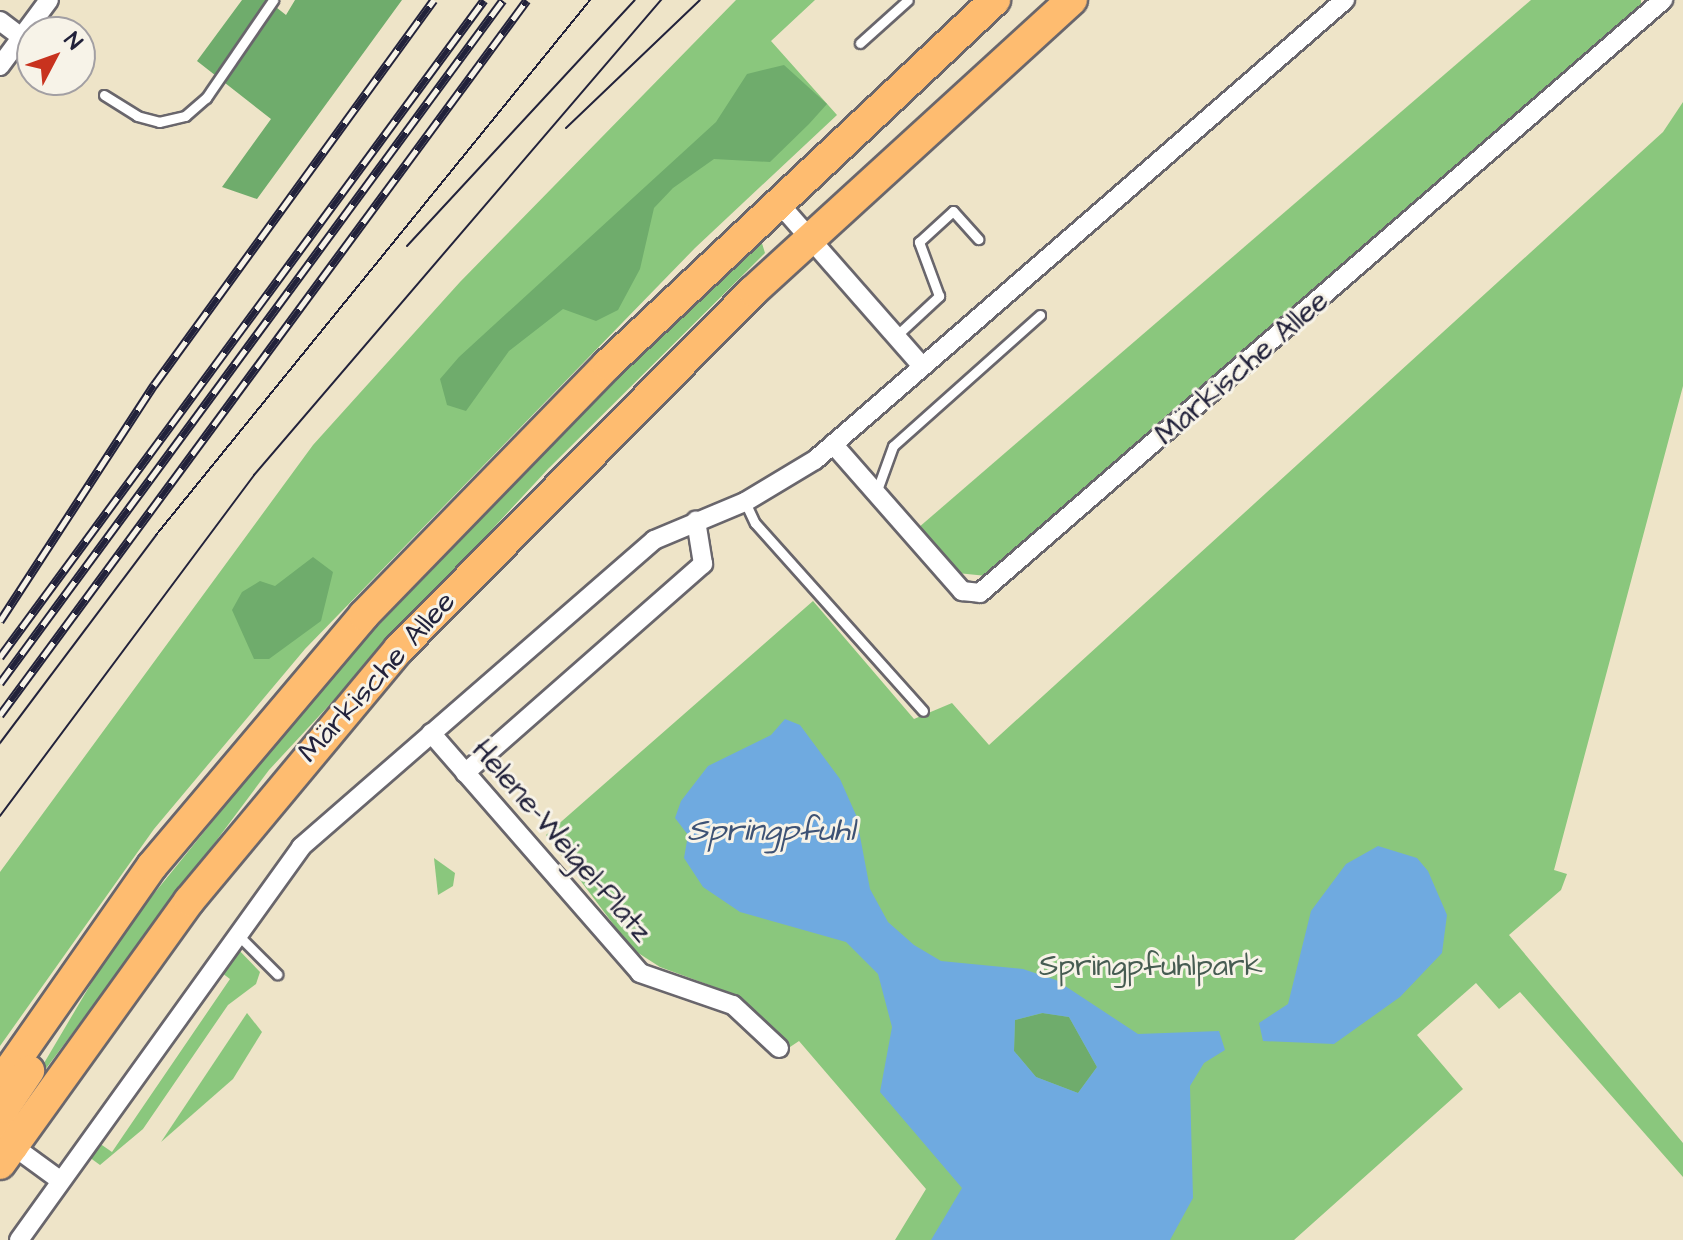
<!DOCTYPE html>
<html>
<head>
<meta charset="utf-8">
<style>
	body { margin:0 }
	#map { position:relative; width:1683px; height:1240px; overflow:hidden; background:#eee4c8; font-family:"Architects Daughter",sans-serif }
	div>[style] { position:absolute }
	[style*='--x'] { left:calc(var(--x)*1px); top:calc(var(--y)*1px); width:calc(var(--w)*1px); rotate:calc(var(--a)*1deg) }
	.green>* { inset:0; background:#8ac77d }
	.forest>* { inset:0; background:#6fac6c }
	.water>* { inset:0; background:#6faae0 }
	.roads { filter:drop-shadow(2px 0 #69666c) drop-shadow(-2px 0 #69666c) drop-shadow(0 2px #69666c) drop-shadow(0 -2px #69666c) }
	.service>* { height:9px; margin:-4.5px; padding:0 4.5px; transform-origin:4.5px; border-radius:4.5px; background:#fff }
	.minor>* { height:18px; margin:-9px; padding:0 9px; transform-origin:9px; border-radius:9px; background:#fff }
	.primary>* { height:30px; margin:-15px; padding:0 15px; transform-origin:15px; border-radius:15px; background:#febc70 }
	.tram>* { height:2px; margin:-1px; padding:0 1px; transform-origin:1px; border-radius:1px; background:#22223b }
	.rail>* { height:9px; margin-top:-4.5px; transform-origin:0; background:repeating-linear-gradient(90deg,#f7f3e8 0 18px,#22223b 0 36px); box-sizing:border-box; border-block:2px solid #22223b }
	span { translate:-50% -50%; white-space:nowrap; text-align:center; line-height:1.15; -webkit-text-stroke:6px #f7f3e8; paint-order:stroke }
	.street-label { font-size:30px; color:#22223b }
	.park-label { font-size:30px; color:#465c52 }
	.water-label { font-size:32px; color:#3d5275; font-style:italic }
	.north { position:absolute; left:16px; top:16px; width:80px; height:80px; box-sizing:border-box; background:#f7f3e8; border:2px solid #a29fa3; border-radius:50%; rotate:49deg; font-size:22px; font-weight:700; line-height:32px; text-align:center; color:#22223b }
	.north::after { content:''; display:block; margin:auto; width:28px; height:36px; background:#c8321e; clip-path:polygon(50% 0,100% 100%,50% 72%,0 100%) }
</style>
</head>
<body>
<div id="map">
	<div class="green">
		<i style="clip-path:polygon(736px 0,815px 0,771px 41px,837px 115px,695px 248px,305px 649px,154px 829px,0 1046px,0 872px,313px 445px,460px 282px)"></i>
		<i style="clip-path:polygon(1531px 0,1641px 0,1641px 8px,987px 576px,957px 573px,918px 528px)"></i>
		<i style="clip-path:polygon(1683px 102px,1683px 386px,1554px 870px,1567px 874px,1561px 890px,1509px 935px,1683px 1143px,1683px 1177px,1520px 992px,1499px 1009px,1476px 983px,1417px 1035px,1463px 1089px,1294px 1240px,895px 1240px,926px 1189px,799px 1041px,790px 1047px,739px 996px,660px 967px,632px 949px,546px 835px,813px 601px,914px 719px,952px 703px,989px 745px,1663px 132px)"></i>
		<i style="clip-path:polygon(761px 240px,765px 253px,548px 469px,269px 770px,21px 1102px,118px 938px,334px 672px,588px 405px)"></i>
		<i style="clip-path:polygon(434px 858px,455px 873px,453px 886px,438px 895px)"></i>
		<i style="clip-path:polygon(235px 946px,260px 972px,256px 984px,228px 1005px,143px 1129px,100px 1165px,89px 1157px,99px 1143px,112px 1152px,230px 979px,218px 970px)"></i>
		<i style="clip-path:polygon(247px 1013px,262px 1032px,233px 1079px,161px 1142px)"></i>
	</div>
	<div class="forest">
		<i style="clip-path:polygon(242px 0,267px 0,286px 15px,295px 0,402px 0,257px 199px,222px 187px,271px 119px,197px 61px)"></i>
		<i style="clip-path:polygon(784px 65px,827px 104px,809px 124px,770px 162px,714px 159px,673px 188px,654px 208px,640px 269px,618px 310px,596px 321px,563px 309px,509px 351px,466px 411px,447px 405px,440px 379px,459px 357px,716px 122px,747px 74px)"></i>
		<i style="clip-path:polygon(313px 557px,333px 572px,321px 621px,269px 659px,254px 659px,232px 610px,242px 592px,260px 581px,275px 586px)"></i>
		<i style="clip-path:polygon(1043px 1013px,1069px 1017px,1097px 1067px,1078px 1093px,1036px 1077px,1014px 1051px,1015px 1020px)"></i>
	</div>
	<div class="water">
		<i style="clip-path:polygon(evenodd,785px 719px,800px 725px,840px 779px,856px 815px,870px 889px,888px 922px,914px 945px,941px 961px,1023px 969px,1056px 980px,1138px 1034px,1219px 1031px,1225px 1050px,1204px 1063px,1190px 1086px,1193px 1198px,1170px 1240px,931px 1240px,962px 1188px,880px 1092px,892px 1027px,878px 974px,846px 942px,740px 912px,703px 887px,684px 858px,688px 835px,675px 818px,681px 801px,708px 766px,771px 735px,785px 719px,1042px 1013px,1069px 1017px,1097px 1067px,1078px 1093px,1036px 1077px,1014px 1051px,1015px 1020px,1042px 1013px)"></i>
		<i style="clip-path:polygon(1378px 846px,1417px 858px,1428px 871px,1447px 915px,1442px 953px,1400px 997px,1334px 1044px,1263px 1041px,1259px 1023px,1288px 1004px,1311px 911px,1346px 864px)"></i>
	</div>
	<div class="roads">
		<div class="service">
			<i style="--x:860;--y:43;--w:64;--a:-41.9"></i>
			<i style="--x:104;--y:95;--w:39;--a:32"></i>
			<i style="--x:137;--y:116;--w:23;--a:15"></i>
			<i style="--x:159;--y:122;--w:27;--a:-13"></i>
			<i style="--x:185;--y:116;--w:28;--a:-41"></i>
			<i style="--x:206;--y:98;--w:119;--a:-55.6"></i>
			<i style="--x:896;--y:336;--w:59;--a:-42.9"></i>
			<i style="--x:939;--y:296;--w:58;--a:-110.3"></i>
			<i style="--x:919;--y:242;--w:46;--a:-42.4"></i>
			<i style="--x:953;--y:211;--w:38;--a:48"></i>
			<i style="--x:876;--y:493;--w:50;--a:-70.1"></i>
			<i style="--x:893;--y:446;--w:197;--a:-41.7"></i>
			<i style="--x:745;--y:502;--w:23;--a:65"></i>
			<i style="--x:755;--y:523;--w:252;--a:48.2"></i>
			<i style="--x:237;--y:934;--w:57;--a:45"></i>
		</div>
		<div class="minor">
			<i style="--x:0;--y:21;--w:26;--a:37"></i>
			<i style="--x:0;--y:66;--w:82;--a:-53.4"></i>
			<i style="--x:777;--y:201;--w:220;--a:48.7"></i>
			<i style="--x:833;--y:444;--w:196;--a:48.7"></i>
			<i style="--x:962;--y:591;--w:18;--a:6"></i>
			<i style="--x:980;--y:593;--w:905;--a:-40.97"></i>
			<i style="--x:431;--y:733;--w:318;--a:48.9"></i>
			<i style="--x:640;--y:973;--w:98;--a:19"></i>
			<i style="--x:733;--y:1005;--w:63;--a:43.1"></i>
			<i style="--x:465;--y:773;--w:317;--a:-41.3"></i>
			<i style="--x:703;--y:564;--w:44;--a:-99.2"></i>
			<i style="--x:13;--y:1146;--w:59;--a:36.1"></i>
			<i style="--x:19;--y:1240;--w:484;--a:-54.3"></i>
			<i style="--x:301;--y:847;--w:468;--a:-41"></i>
			<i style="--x:654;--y:540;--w:99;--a:-22.7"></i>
			<i style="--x:745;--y:502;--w:82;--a:-31"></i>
			<i style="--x:815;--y:460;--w:702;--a:-40.96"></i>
		</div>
		<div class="primary">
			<i style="--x:0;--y:1083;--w:265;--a:-55"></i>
			<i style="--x:152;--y:866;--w:329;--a:-49.8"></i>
			<i style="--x:364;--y:615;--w:349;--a:-45.8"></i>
			<i style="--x:607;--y:365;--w:533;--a:-43.25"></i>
			<i style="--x:13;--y:1146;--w:26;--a:-118"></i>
			<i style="--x:1;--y:1123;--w:15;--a:-79"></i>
			<i style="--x:4;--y:1108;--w:45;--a:-56"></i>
			<i style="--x:0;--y:1164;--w:324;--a:-54.3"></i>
			<i style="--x:189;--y:901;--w:328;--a:-50.2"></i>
			<i style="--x:399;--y:649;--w:503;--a:-45.32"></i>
			<i style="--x:753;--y:291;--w:432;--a:-42.4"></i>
		</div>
	</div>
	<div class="tram">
		<i style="--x:566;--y:128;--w:185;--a:-43.7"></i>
		<i style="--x:407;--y:246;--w:335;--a:-47.2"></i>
		<i style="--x:0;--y:743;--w:260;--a:-53.1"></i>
		<i style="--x:156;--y:535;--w:689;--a:-50.95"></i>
		<i style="--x:0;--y:816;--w:425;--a:-53.3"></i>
		<i style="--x:254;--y:475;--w:626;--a:-49.41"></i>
	</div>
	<div class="rail">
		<i style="--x:0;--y:621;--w:282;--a:-56.9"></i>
		<i style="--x:154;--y:385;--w:476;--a:-54"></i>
		<i style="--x:0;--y:657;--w:816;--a:-53.62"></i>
		<i style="--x:0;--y:683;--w:848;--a:-53.63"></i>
		<i style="--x:0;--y:715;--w:888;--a:-53.61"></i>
	</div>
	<div class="street-label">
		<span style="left:1242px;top:368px;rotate:-41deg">Märkische Allee</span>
		<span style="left:377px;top:677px;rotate:-48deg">Märkische Allee</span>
		<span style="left:562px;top:841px;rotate:49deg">Helene-Weigel-Platz</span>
	</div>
	<div class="park-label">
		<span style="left:1151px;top:966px">Springpfuhlpark</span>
	</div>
	<div class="water-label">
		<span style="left:771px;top:831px">Springpfuhl</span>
	</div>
	<div class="north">N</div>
</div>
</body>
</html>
